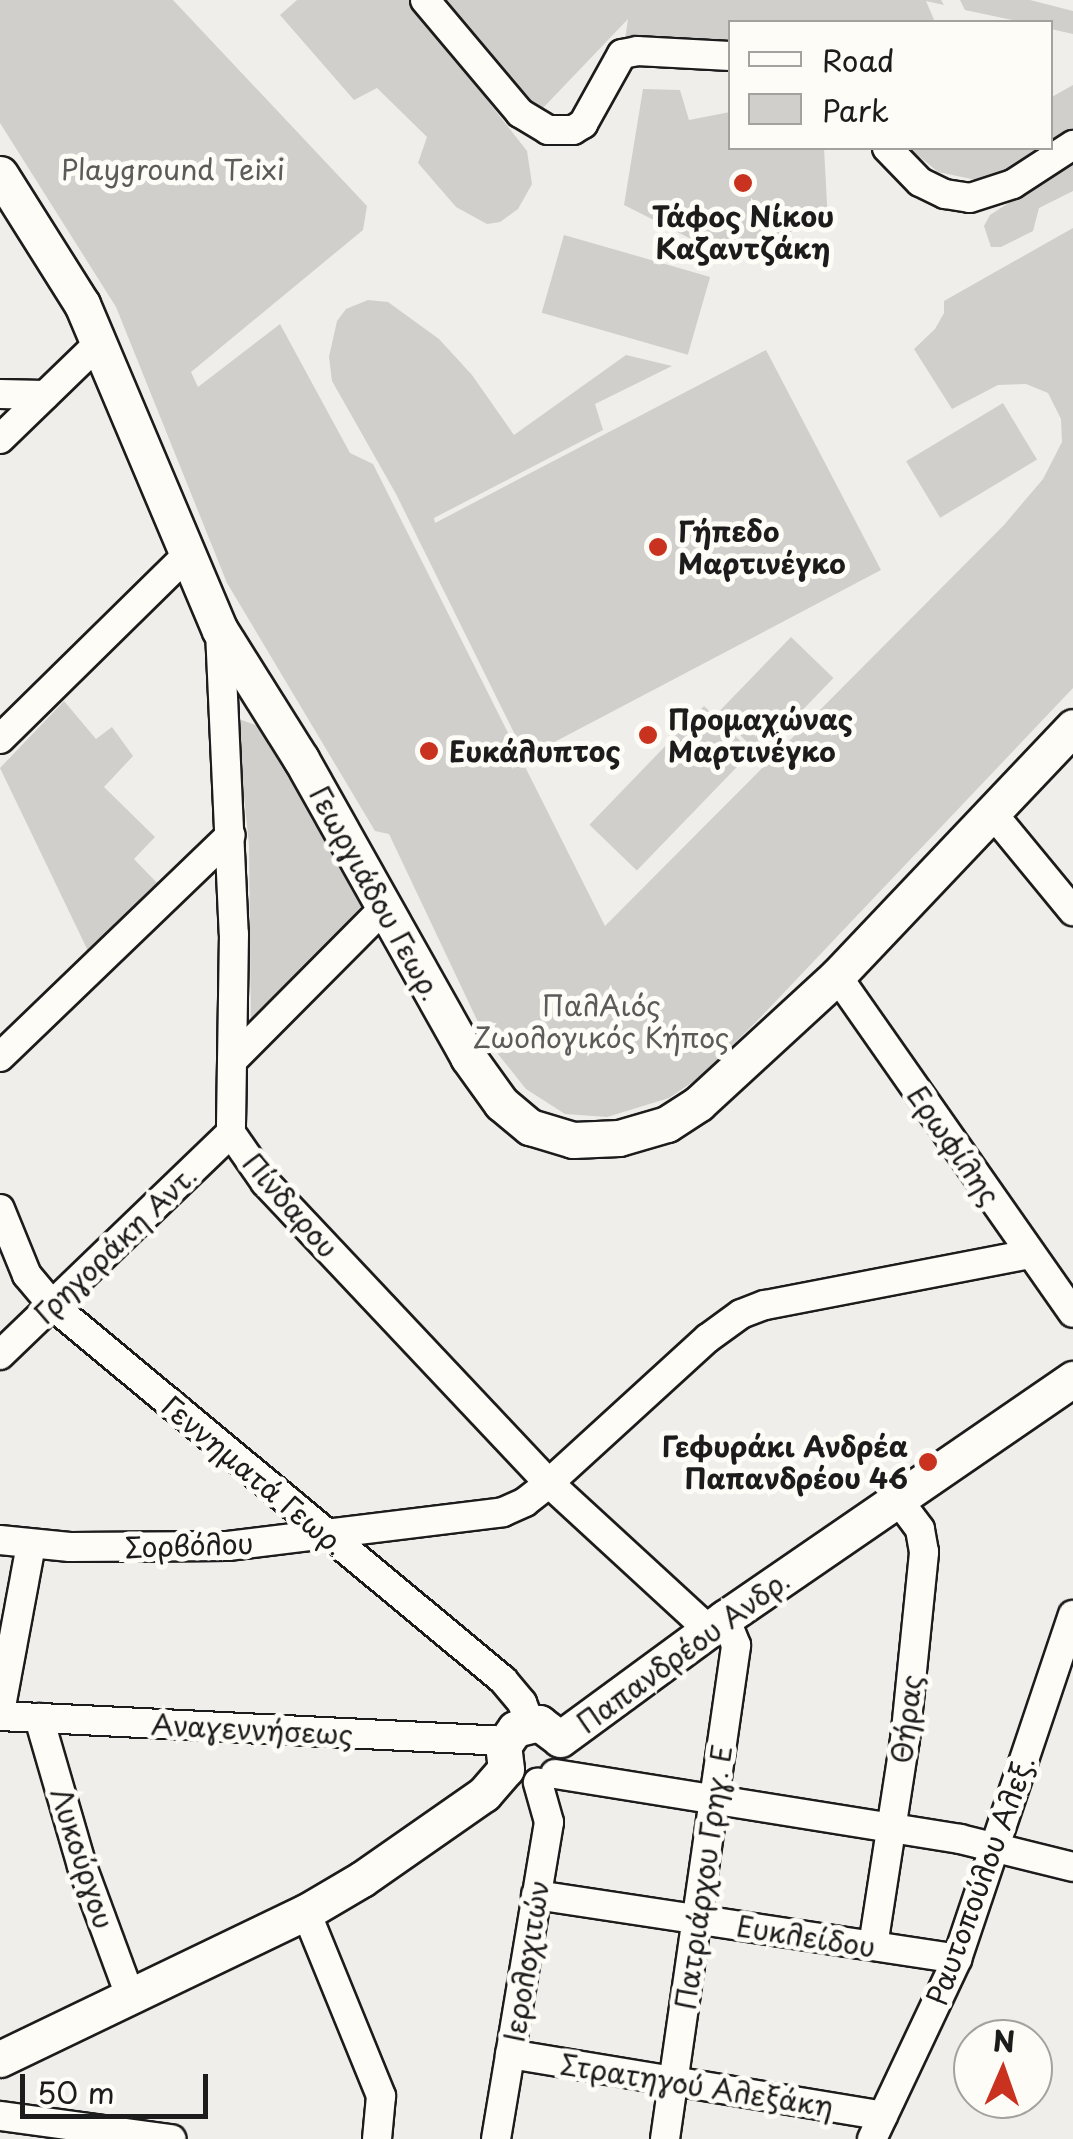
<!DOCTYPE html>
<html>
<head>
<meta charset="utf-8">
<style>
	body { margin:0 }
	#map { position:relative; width:1073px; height:2139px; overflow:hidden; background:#f0eeea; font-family:"Playpen Sans",sans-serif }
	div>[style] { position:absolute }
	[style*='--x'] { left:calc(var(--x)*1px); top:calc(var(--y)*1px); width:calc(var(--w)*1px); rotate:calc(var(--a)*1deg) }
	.green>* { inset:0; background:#d0cfcc; transform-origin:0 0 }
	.roads { filter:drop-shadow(2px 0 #1c1c1c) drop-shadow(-2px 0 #1c1c1c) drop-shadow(0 2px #1c1c1c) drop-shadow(0 -2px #1c1c1c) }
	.minor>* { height:28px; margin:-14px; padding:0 14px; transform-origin:14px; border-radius:14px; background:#fdfcf7 }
	.tertiary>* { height:35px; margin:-17.5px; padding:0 17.5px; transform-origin:17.5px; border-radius:17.5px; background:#fdfcf7 }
	.dots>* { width:28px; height:28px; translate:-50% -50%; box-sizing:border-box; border:5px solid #fdfcf7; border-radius:50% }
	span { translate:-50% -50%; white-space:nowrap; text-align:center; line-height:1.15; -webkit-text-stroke:10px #fdfcf7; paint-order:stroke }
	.park-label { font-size:28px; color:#5b5b5a }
	.poi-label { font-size:28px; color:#1c1c1c; font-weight:700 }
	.left { translate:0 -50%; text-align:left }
	.right { translate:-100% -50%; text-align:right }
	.street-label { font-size:28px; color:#1c1c1c }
	.legend { position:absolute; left:728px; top:20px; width:325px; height:130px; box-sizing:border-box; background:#fdfcf7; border:2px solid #a3a29f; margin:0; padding:12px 18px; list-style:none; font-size:30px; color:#1c1c1c }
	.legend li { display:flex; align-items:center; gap:20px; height:50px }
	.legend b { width:50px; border:2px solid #a3a29f }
	.north { position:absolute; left:953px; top:2019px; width:100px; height:100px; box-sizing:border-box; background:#fdfcf7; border:2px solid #a3a29f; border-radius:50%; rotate:2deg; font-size:28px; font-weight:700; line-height:40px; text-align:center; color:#1c1c1c }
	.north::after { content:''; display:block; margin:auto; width:35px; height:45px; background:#c8321e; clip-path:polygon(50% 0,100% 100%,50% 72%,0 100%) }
	.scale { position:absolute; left:20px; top:2074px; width:188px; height:45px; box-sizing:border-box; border:5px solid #1c1c1c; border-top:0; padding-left:12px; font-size:30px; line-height:35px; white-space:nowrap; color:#1c1c1c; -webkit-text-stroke:8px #fdfcf7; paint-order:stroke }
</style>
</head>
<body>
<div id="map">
	<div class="green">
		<i style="clip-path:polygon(0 0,173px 0,367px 206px,363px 230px,191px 372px,198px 387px,280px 324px,350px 453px,373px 464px,605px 926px,1004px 525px,1043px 479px,1062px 442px,1061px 419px,1048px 393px,1026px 384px,998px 385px,952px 409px,914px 349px,935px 329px,944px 313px,944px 301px,1073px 228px,1073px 688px,757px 1021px,700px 1077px,669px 1098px,607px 1117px,565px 1114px,526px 1089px,486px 1039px,389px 834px,375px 831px,227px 583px,116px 307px,0 123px)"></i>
		<i style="clip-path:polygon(297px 0,409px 0,527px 151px,532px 184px,518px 209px,500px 222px,487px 224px,456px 207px,418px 163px,427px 137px,377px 88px,354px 100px,280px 15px)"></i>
		<i style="clip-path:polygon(438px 0,941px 0,944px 5px,926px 1px,935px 22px,730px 22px,730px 43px,625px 39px,628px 19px,543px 108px,524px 99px)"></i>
		<i style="clip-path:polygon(960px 0,1030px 0,1073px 11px,1073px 34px,1051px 29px,1050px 22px,1021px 22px,965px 10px)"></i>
		<i style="clip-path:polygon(1073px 85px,1073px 128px,1051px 145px,1050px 98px)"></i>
		<i style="clip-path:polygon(643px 89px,680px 90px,689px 120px,730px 112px,730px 148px,824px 148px,828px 222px,717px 252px,624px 205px)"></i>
		<i style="clip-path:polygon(909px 148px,1047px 148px,1029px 161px,981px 181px,938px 172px)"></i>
		<i style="clip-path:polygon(1073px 162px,1073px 191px,1039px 208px,1033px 231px,1001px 247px,991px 247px,984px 226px,990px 215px)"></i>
		<i style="left:564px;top:235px;width:152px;height:81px;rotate:16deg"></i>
		<i style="clip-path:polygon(368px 300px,388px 302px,439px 339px,472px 375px,514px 435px,626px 355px,672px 366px,595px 404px,603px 430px,434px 518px,435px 523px,766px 350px,881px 570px,526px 757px,396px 494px,332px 381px,329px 357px,337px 321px,346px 309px)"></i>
		<i style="left:1003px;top:403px;width:66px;height:113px;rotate:59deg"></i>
		<i style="left:791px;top:637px;width:59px;height:106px;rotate:44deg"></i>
		<i style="clip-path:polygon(64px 701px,96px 739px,112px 727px,133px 756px,104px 787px,155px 837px,134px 859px,159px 885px,89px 953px,0 768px)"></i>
		<i style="left:704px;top:706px;width:66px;height:165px;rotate:44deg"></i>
		<i style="clip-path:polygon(236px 718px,264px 728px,368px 907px,251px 1033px,249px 845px)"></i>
	</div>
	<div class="roads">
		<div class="minor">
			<i style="--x:425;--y:0;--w:148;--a:49.9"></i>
			<i style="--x:520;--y:113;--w:33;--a:31"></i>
			<i style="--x:548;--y:130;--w:25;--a:0"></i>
			<i style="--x:573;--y:130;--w:12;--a:-31"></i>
			<i style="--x:583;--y:124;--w:80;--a:-60.9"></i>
			<i style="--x:622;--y:54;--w:15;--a:-11"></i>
			<i style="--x:637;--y:51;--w:93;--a:3.1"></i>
			<i style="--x:887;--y:148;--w:47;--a:45.9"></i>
			<i style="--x:920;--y:182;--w:28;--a:26"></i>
			<i style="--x:945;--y:194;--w:25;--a:9"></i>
			<i style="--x:970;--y:198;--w:45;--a:-18"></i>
			<i style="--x:1013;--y:184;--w:72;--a:-33"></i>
			<i style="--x:0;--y:394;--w:45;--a:1.3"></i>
			<i style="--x:0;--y:439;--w:139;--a:-44.1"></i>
			<i style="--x:220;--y:631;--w:303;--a:87.4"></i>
			<i style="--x:234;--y:934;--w:199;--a:90.9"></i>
			<i style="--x:231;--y:1133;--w:60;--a:55.2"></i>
			<i style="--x:265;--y:1182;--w:414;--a:46.7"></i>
			<i style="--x:549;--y:1483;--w:217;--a:42.6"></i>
			<i style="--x:0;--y:739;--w:261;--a:-44.5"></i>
			<i style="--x:993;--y:814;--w:126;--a:50.5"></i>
			<i style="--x:837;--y:976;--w:411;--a:55"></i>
			<i style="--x:0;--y:1057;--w:320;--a:-43.9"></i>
			<i style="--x:232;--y:1061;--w:217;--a:-45.2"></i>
			<i style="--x:0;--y:1209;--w:71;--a:67.8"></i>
			<i style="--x:27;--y:1275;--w:39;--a:50"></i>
			<i style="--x:52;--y:1305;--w:587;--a:39.74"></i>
			<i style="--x:503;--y:1680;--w:30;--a:50"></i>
			<i style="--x:522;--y:1703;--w:22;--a:68"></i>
			<i style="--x:0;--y:1355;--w:320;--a:-43.9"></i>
			<i style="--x:0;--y:1540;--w:70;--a:5.7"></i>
			<i style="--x:70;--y:1547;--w:158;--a:-0.4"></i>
			<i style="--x:228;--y:1546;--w:277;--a:-7"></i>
			<i style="--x:503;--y:1512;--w:24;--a:-24"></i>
			<i style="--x:525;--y:1502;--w:31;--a:-38"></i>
			<i style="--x:549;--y:1483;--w:215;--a:-42.4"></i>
			<i style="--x:708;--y:1338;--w:41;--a:-36"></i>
			<i style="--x:741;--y:1314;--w:26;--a:-21"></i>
			<i style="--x:765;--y:1305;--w:269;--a:-10.9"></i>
			<i style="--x:0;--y:1712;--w:170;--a:-79.5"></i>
			<i style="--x:0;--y:1716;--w:506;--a:2.83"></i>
			<i style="--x:39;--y:1718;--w:154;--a:73.8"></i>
			<i style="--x:82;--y:1866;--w:139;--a:69.7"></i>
			<i style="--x:555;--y:1774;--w:410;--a:9.1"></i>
			<i style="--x:960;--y:1839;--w:116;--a:13.9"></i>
			<i style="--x:536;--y:1895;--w:426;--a:8.6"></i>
			<i style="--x:306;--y:1912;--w:199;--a:67.8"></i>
			<i style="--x:381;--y:2096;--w:43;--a:95.3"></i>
			<i style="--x:873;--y:1946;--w:208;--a:-81.2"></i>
			<i style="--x:905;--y:1740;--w:189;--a:-84.2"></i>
			<i style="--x:924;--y:1552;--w:23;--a:-100"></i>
			<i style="--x:920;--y:1529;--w:38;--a:-127"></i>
			<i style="--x:510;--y:2054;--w:378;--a:9.4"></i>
			<i style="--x:0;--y:2116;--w:173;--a:7.7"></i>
			<i style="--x:496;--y:2139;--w:321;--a:-80.5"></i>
			<i style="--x:549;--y:1822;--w:41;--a:-105.8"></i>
			<i style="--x:665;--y:2139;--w:499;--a:-81.8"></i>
			<i style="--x:736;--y:1645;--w:29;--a:-112"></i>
			<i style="--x:872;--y:2139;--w:199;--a:-64.7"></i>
			<i style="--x:957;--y:1959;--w:363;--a:-71.4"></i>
		</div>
		<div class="tertiary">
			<i style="--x:0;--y:174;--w:154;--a:57.8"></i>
			<i style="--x:82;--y:304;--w:354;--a:67.1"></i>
			<i style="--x:220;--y:630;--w:152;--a:57.9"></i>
			<i style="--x:301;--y:759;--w:342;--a:60.7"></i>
			<i style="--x:468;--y:1057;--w:57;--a:54.3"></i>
			<i style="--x:501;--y:1103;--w:38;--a:40"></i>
			<i style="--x:530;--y:1127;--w:45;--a:16.8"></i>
			<i style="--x:573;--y:1140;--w:46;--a:-2.5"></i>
			<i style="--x:619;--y:1138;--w:50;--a:-16.3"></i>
			<i style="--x:667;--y:1124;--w:38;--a:-33"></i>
			<i style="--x:699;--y:1103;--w:188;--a:-42.6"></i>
			<i style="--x:837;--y:976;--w:343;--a:-46.5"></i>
			<i style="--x:0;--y:2059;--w:339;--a:-25.7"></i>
			<i style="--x:306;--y:1912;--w:65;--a:-30.5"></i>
			<i style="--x:362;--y:1879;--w:149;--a:-34.9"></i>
			<i style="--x:484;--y:1794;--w:33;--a:-49"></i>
			<i style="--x:506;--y:1769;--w:23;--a:-97"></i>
			<i style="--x:503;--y:1746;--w:21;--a:-55"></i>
			<i style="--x:515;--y:1729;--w:25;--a:-14"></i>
			<i style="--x:539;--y:1723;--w:26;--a:37"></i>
			<i style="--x:560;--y:1739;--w:205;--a:-36.3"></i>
			<i style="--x:725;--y:1618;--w:422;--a:-34.5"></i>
		</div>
	</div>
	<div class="dots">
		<i style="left:743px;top:183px;background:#c8321e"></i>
		<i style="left:658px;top:547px;background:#c8321e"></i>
		<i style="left:648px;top:735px;background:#c8321e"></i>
		<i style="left:429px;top:751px;background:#c8321e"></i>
		<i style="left:928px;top:1462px;background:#c8321e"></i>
	</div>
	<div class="park-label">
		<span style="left:173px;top:169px">Playground Teixi</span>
		<span style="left:601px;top:1021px">ΠαλΑιός<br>Ζωολογικός Κήπος</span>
	</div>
	<div class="poi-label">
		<span style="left:743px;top:232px">Τάφος Νίκου<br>Καζαντζάκη</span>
		<span class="left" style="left:678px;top:547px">Γήπεδο<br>Μαρτινέγκο</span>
		<span class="left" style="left:668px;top:735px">Προμαχώνας<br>Μαρτινέγκο</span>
		<span class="left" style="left:449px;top:751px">Ευκάλυπτος</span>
		<span class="right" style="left:908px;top:1462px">Γεφυράκι Ανδρέα<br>Παπανδρέου 46</span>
	</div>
	<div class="street-label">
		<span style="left:376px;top:893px;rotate:61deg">Γεωργιάδου Γεωρ.</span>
		<span style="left:954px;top:1145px;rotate:55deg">Ερωφίλης</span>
		<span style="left:291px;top:1205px;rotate:49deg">Πίνδαρου</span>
		<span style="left:115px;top:1244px;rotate:-44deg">Γρηγοράκη Αντ.</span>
		<span style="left:254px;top:1475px;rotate:40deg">Γεννηματά Γεωρ.</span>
		<span style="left:189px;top:1545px;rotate:-2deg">Σορβόλου</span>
		<span style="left:683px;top:1651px;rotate:-36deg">Παπανδρέου Ανδρ.</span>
		<span style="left:906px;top:1719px;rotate:-83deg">Θήρας</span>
		<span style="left:252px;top:1729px;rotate:3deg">Αναγεννήσεως</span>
		<span style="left:83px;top:1858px;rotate:72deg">Λυκούργου</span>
		<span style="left:703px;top:1877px;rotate:-82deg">Πατριάρχου Γρηγ. Ε</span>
		<span style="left:980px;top:1880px;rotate:-70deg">Ραυτοπούλου Αλεξ.</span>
		<span style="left:806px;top:1936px;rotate:9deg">Ευκλείδου</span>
		<span style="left:526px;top:1961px;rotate:-81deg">Ιερολοχιτών</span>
		<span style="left:697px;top:2085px;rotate:9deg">Στρατηγού Αλεξάκη</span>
	</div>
	<ul class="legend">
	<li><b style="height:12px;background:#fdfcf7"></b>Road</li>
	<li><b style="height:28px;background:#d0cfcc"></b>Park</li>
	</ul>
	<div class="north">N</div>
	<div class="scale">50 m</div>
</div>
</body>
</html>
